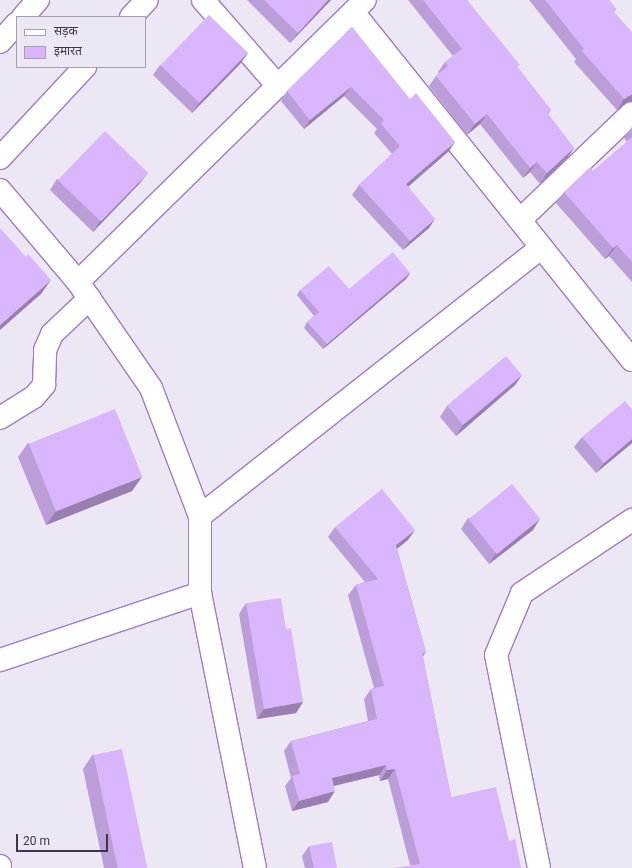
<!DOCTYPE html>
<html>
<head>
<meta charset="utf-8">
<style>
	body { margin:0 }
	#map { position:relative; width:632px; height:868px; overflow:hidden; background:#ede6f5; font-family:Roboto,"Noto Sans Devanagari",sans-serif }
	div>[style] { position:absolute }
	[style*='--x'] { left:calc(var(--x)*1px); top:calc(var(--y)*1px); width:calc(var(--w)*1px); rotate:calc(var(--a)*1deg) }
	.roads { filter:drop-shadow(1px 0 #a17cc2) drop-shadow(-1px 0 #a17cc2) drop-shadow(0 1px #a17cc2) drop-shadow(0 -1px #a17cc2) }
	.minor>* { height:22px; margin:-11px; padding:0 11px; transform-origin:11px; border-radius:11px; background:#fff }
	.wall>* { inset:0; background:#bb9dd8 }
	.shaded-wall>* { inset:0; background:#987fb0 }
	.building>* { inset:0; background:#d9b6fb; transform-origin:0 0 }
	span { translate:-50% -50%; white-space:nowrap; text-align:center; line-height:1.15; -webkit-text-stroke:3px #ede6f5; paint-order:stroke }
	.legend { position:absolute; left:16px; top:16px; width:130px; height:52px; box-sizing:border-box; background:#ede6f5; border:1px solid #a89eb3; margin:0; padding:5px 7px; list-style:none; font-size:12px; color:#413250 }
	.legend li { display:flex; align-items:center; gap:8px; height:20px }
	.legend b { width:20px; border:1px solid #a89eb3 }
	.scale { position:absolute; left:16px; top:834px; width:92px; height:18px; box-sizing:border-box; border:2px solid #413250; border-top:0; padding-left:5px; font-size:12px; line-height:14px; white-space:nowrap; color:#413250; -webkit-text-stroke:3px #ede6f5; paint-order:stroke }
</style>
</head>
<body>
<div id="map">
	<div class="roads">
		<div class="minor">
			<i style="--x:203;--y:0;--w:114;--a:48.9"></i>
			<i style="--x:353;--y:12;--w:446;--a:51.3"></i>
			<i style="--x:23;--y:17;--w:23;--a:-49"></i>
			<i style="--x:131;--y:17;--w:23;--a:-47"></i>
			<i style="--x:0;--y:42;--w:25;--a:-48"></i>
			<i style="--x:0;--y:158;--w:125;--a:-47"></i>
			<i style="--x:0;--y:190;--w:121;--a:49.7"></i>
			<i style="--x:78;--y:282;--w:129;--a:55.4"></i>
			<i style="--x:151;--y:388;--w:137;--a:69.1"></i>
			<i style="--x:200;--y:516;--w:77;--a:90"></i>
			<i style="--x:200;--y:593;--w:280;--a:78.7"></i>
			<i style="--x:521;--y:219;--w:153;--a:-43.7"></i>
			<i style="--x:78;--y:282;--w:402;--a:-44.5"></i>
			<i style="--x:0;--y:418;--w:40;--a:-32"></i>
			<i style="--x:34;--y:397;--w:16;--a:-50"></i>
			<i style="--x:44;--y:385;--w:35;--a:-88"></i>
			<i style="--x:45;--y:350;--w:17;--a:-66"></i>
			<i style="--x:52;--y:334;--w:52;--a:-43.5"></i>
			<i style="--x:200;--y:516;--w:434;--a:-38.2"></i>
			<i style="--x:0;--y:660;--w:211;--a:-18.5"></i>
			<i style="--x:0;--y:866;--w:2;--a:90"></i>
			<i style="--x:539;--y:868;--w:217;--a:-101.4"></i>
			<i style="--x:496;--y:655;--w:67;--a:-67.2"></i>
			<i style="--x:522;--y:593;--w:132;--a:-33.6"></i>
		</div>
	</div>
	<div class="wall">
		<i style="clip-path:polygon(247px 0,331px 0,290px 43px)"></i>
		<i style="clip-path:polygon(408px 0,467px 0,518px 68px,551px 110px,548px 114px,574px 148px,567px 158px,540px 184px,530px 172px,523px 178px,480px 124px,467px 135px,429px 86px,436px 76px,439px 73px,438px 72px,445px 62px,453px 56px)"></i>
		<i style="clip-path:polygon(529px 0,609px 0,616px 9px,614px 12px,629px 101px,617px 110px,574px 62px,576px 59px)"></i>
		<i style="clip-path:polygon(352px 27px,449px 151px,408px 186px,429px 228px,403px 250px,352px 195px,359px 185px,392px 154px,374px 133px,377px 129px,344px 96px,304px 129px,281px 101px,287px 91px)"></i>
		<i style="clip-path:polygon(248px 53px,240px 64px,192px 113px,153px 75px,160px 65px)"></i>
		<i style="clip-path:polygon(632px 127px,632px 282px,609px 256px,605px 259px,556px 203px,564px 192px,593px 171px,627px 142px,624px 138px)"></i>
		<i style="clip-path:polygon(57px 179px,140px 183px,93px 232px,50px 190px)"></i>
		<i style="clip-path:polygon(410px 273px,406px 279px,323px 349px,304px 328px,307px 322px,314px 316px,297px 295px,300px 290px,349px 289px)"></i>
		<i style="clip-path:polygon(522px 375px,515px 385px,456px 436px,440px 417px,447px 406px)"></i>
		<i style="clip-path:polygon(582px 437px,632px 443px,596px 473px,574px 447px)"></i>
		<i style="clip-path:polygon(28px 443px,132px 491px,46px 525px,18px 457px)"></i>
		<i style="clip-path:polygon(468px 518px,533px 530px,489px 564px,461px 529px)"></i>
		<i style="clip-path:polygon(335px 527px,408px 540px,397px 549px,426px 652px,423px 657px,451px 797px,509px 841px,521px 868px,410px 865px,388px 779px,380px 781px,379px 775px,334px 786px,328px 802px,292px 811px,285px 786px,291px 778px,284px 751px,291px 741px,368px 721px,364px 699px,371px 689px,374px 688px,348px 595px,356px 585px,365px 582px,328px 537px)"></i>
		<i style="clip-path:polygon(246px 603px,286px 629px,303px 702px,296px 713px,257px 719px,239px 614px)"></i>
		<i style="clip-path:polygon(93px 754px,147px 868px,104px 868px,83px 769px)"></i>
		<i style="clip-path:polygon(309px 846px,337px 868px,305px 868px,302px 856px)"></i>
	</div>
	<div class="shaded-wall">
		<i style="clip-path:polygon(328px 0,331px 0,290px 43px,298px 33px)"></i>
		<i style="clip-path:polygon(248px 53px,240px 64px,192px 113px,199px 103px)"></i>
		<i style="clip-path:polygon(351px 87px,344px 96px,304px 129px,310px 120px)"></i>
		<i style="clip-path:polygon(632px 94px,632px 102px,629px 101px,617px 110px,624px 99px)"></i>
		<i style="clip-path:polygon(487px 114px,480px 124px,467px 135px,475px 124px)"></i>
		<i style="clip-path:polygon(455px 142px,449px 151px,400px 194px,406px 184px)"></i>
		<i style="clip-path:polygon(574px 148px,567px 158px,540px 184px,547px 173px)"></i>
		<i style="clip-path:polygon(537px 162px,530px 172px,523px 178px,530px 168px)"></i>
		<i style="clip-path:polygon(148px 173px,140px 183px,93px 232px,100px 221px)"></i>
		<i style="clip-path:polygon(435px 219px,429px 228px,403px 250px,410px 241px)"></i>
		<i style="clip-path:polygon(617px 245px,609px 256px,605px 259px,613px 248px)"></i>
		<i style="clip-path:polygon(410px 273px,406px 279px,323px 349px,327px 344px)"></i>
		<i style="clip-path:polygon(51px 280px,41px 294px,0 330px,0 325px)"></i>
		<i style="clip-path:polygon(522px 375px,515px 385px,456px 436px,463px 425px)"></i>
		<i style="clip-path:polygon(632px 439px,632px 443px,596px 473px,604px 463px)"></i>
		<i style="clip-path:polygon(142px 477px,132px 491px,46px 525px,56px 511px)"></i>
		<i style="clip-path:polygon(540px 519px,533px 530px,489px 564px,496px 553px)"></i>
		<i style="clip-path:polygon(415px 530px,408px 540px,389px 555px,396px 545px)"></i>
		<i style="clip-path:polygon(303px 702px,296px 713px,257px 719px,264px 709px)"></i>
		<i style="clip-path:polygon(386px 765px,379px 775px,325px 788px,332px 778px)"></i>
		<i style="clip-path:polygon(395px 769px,388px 779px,380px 781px,387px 770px)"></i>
		<i style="clip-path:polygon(335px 791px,328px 802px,292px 811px,299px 801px)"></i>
	</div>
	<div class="building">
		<i style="clip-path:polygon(264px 0,328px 0,298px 33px)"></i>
		<i style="clip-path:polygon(423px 0,467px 0,520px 65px,517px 67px,551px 110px,547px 113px,574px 148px,547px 173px,537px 162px,530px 168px,487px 114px,475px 124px,436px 76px,448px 66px,445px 62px,462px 49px)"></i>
		<i style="clip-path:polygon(545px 0,609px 0,616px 9px,613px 11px,632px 32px,632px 94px,624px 99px,582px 51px,584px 49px)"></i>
		<i style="left:209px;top:15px;width:54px;height:70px;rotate:44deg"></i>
		<i style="clip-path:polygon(352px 27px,410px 99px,416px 93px,455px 142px,406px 184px,435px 219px,410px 241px,359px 185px,400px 146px,381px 124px,384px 120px,351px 87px,310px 120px,287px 91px)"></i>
		<i style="left:105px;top:131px;width:60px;height:68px;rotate:44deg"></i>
		<i style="clip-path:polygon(632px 137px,632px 262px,617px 245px,613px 248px,564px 192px,590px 167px,593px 171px)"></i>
		<i style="clip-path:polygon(0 228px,26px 257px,28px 254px,51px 280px,0 325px)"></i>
		<i style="clip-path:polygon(393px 252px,410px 273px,327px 344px,307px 322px,319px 312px,300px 290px,329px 266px,349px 289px)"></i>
		<i style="left:506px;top:356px;width:25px;height:77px;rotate:50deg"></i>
		<i style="clip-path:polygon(625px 401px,632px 409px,632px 439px,604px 463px,582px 437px)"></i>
		<i style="left:115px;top:409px;width:73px;height:93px;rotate:68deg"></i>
		<i style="left:512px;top:484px;width:45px;height:56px;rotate:51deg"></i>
		<i style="clip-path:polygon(382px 489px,415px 530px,396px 545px,426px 652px,422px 653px,451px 797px,496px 787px,509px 841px,515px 839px,521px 868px,393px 868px,420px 864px,395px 769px,387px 770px,386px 765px,332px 778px,335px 791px,299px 801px,292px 776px,300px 774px,291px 741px,377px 719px,371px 689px,384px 686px,356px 585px,378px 579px,335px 527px)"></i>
		<i style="clip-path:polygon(281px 598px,286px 629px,291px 628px,303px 702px,264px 709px,246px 603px)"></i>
		<i style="left:122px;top:749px;width:122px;height:29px;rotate:78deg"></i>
		<i style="clip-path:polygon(332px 842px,337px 868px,314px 868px,309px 846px)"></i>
	</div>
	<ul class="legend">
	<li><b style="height:5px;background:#fff"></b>सड़क</li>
	<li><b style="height:11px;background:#d9b6fb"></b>इमारत</li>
	</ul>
	<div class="scale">20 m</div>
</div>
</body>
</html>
